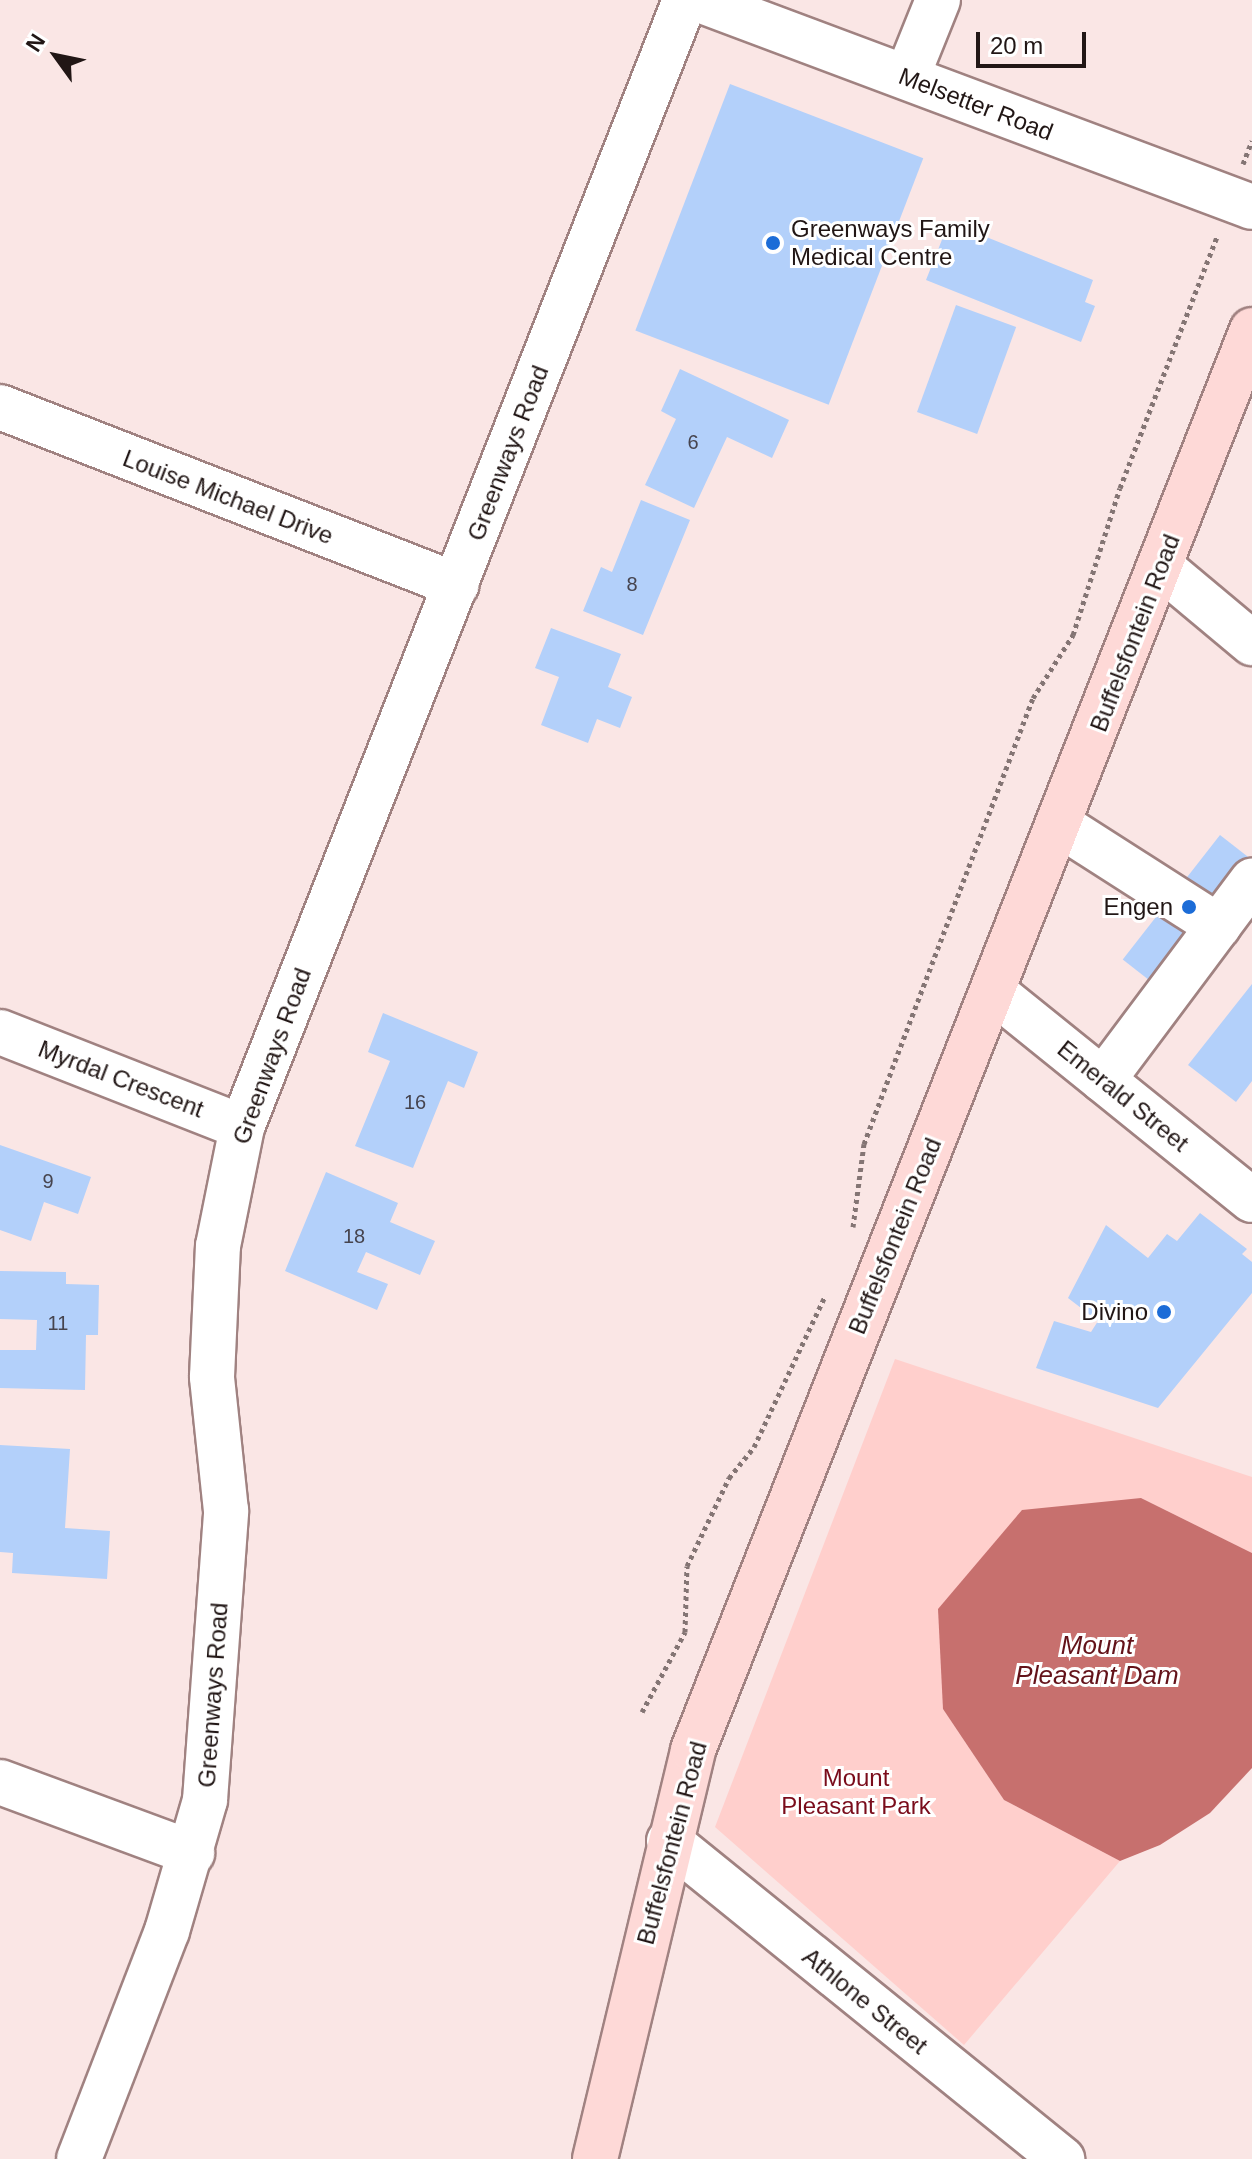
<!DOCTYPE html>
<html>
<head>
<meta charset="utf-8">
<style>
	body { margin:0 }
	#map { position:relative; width:1252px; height:2159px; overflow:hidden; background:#fae6e5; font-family:Arial,sans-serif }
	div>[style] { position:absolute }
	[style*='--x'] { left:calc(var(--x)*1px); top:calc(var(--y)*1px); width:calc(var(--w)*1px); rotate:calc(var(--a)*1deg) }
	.green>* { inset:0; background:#ffcfcc }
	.water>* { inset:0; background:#c7706e }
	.building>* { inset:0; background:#b3d0fa; transform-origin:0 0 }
	.path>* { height:5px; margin-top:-2.5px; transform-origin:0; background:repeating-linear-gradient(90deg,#847574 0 4px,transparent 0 8px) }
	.roads { filter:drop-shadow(2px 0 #a08281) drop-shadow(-2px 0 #a08281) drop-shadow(0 2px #a08281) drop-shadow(0 -2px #a08281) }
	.minor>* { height:44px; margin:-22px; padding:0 22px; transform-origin:22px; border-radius:22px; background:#fff }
	.major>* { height:44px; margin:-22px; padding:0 22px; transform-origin:22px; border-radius:22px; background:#fed9d7 }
	.dots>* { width:22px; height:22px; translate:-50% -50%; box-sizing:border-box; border:4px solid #fff; border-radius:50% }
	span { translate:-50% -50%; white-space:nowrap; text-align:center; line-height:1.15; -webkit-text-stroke:6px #fff; paint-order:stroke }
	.number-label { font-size:20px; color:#46444e }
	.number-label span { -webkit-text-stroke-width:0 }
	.street-label { font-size:24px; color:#211615 }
	.poi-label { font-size:24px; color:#211615 }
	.left { translate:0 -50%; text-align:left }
	.right { translate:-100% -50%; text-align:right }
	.park-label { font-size:24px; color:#7a0c1b }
	.water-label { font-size:26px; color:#631219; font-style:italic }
	.north { position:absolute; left:16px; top:16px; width:80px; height:80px; -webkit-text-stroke:6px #fff; paint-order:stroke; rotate:303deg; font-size:22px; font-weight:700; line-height:32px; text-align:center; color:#211615 }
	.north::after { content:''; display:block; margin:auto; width:28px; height:36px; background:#211615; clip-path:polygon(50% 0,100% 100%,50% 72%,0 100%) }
	.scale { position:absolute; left:976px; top:32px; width:110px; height:36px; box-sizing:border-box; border:4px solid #211615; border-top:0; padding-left:10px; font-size:24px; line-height:28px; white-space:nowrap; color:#211615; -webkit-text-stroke:6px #fff; paint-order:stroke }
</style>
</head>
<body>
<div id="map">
	<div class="green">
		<i style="clip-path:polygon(895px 1359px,1252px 1477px,1252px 1553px,1141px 1498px,943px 1709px,1004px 1800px,1120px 1861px,964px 2045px,715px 1827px)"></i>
	</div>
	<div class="water">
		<i style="clip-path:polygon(1141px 1498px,1252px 1553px,1252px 1768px,1210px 1813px,1160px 1845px,1120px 1861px,1004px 1800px,943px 1709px,938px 1609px,1022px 1510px)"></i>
	</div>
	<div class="building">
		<i style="left:730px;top:84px;width:207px;height:264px;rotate:21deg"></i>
		<i style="clip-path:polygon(949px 222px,1093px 280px,1085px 302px,1095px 306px,1081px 342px,926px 280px)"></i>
		<i style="left:956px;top:305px;width:64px;height:114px;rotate:20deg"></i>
		<i style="clip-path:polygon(680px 369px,789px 420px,772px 458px,727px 437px,694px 508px,645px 485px,676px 419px,661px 411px)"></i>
		<i style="clip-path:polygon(641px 500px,690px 520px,643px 635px,583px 611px,601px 567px,612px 572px)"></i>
		<i style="clip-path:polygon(551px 628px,621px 654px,608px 687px,632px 697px,620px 728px,597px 719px,588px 743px,541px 725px,559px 677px,535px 668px)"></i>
		<i style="left:1220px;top:835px;width:41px;height:158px;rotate:38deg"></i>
		<i style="clip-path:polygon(1252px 984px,1252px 1081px,1236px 1102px,1188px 1065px)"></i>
		<i style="clip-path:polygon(383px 1013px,478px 1052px,464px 1088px,448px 1081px,413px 1168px,355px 1146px,390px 1061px,368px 1052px)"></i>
		<i style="clip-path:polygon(0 1145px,91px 1177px,78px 1214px,44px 1202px,31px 1241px,0 1230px)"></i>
		<i style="clip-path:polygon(326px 1172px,398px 1203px,390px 1222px,435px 1241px,420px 1275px,366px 1252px,357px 1272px,388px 1284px,377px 1310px,285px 1271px)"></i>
		<i style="clip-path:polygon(1200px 1213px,1247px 1249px,1242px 1254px,1252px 1262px,1252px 1293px,1158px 1408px,1036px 1368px,1054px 1321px,1091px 1332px,1098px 1321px,1068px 1298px,1106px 1225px,1148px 1258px,1167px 1234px,1177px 1241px)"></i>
		<i style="clip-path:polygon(0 1271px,66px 1272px,66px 1284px,99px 1285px,98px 1335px,86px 1335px,85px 1390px,0 1388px,0 1350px,36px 1350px,37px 1320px,0 1319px)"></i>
		<i style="clip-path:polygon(0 1445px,70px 1449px,65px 1528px,110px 1531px,107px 1579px,12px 1573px,13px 1553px,0 1552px)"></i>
	</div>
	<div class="path">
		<i style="--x:1243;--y:164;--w:25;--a:-69"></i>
		<i style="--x:853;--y:1227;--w:84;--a:-82.5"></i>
		<i style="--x:864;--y:1144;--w:80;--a:-69.5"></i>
		<i style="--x:892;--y:1069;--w:397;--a:-69.2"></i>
		<i style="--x:1033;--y:698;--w:75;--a:-57.6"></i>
		<i style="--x:1073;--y:635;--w:154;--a:-72.3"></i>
		<i style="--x:1120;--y:488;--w:269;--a:-68.9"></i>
		<i style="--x:642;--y:1712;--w:91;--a:-61.7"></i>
		<i style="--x:685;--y:1632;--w:66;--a:-88.3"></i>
		<i style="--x:687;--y:1566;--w:98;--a:-64.5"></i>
		<i style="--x:729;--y:1478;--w:40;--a:-51"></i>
		<i style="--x:754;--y:1447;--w:165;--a:-64.8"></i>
	</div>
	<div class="roads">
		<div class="minor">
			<i style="--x:699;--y:0;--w:590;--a:20.52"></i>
			<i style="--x:907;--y:77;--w:83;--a:-68.1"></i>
			<i style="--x:0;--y:407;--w:490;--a:21.3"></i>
			<i style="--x:1161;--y:567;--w:119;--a:39.9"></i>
			<i style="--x:1060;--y:825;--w:188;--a:32.6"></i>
			<i style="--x:994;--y:992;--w:331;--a:38.9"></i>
			<i style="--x:0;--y:1032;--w:260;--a:21.4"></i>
			<i style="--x:1103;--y:1080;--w:249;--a:-53.2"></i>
			<i style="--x:0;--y:1782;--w:205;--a:20.3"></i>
			<i style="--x:669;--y:1841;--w:506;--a:38.98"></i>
			<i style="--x:79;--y:2159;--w:244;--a:-68.9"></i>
			<i style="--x:167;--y:1931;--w:136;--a:-73.8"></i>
			<i style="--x:205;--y:1800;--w:290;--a:-85.8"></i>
			<i style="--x:226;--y:1511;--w:135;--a:-96"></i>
			<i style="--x:212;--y:1377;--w:131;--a:-87.4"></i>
			<i style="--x:218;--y:1246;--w:121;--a:-78.6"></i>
			<i style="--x:242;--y:1127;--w:1211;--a:-68.54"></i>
		</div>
		<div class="major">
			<i style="--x:595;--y:2159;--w:421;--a:-76.5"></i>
			<i style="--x:693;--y:1750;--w:1526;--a:-68.51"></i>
		</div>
	</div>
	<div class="dots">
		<i style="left:773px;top:243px;background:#1c6cd7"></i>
		<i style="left:1189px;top:907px;background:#1c6cd7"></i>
		<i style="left:1164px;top:1312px;background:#1c6cd7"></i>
	</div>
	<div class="number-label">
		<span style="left:693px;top:442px">6</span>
		<span style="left:632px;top:584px">8</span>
		<span style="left:415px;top:1102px">16</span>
		<span style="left:48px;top:1181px">9</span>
		<span style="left:354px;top:1236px">18</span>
		<span style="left:58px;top:1323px">11</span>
	</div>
	<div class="street-label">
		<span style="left:976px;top:104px;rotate:21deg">Melsetter Road</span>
		<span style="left:508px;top:453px;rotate:-69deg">Greenways Road</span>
		<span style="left:228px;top:497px;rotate:21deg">Louise Michael Drive</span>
		<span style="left:1135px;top:633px;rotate:-69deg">Buffelsfontein Road</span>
		<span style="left:272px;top:1056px;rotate:-70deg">Greenways Road</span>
		<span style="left:121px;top:1079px;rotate:21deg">Myrdal Crescent</span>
		<span style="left:1123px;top:1096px;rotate:39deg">Emerald Street</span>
		<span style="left:895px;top:1236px;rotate:-68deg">Buffelsfontein Road</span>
		<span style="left:213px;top:1695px;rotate:-86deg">Greenways Road</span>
		<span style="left:672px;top:1843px;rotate:-75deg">Buffelsfontein Road</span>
		<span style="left:865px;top:2001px;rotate:39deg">Athlone Street</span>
	</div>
	<div class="poi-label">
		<span class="left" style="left:791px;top:243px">Greenways Family<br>Medical Centre</span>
		<span class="right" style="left:1173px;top:907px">Engen</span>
		<span class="right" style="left:1148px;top:1312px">Divino</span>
	</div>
	<div class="park-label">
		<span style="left:856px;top:1792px">Mount<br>Pleasant Park</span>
	</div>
	<div class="water-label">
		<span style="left:1097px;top:1661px">Mount<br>Pleasant Dam</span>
	</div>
	<div class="north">N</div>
	<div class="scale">20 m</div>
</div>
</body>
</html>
